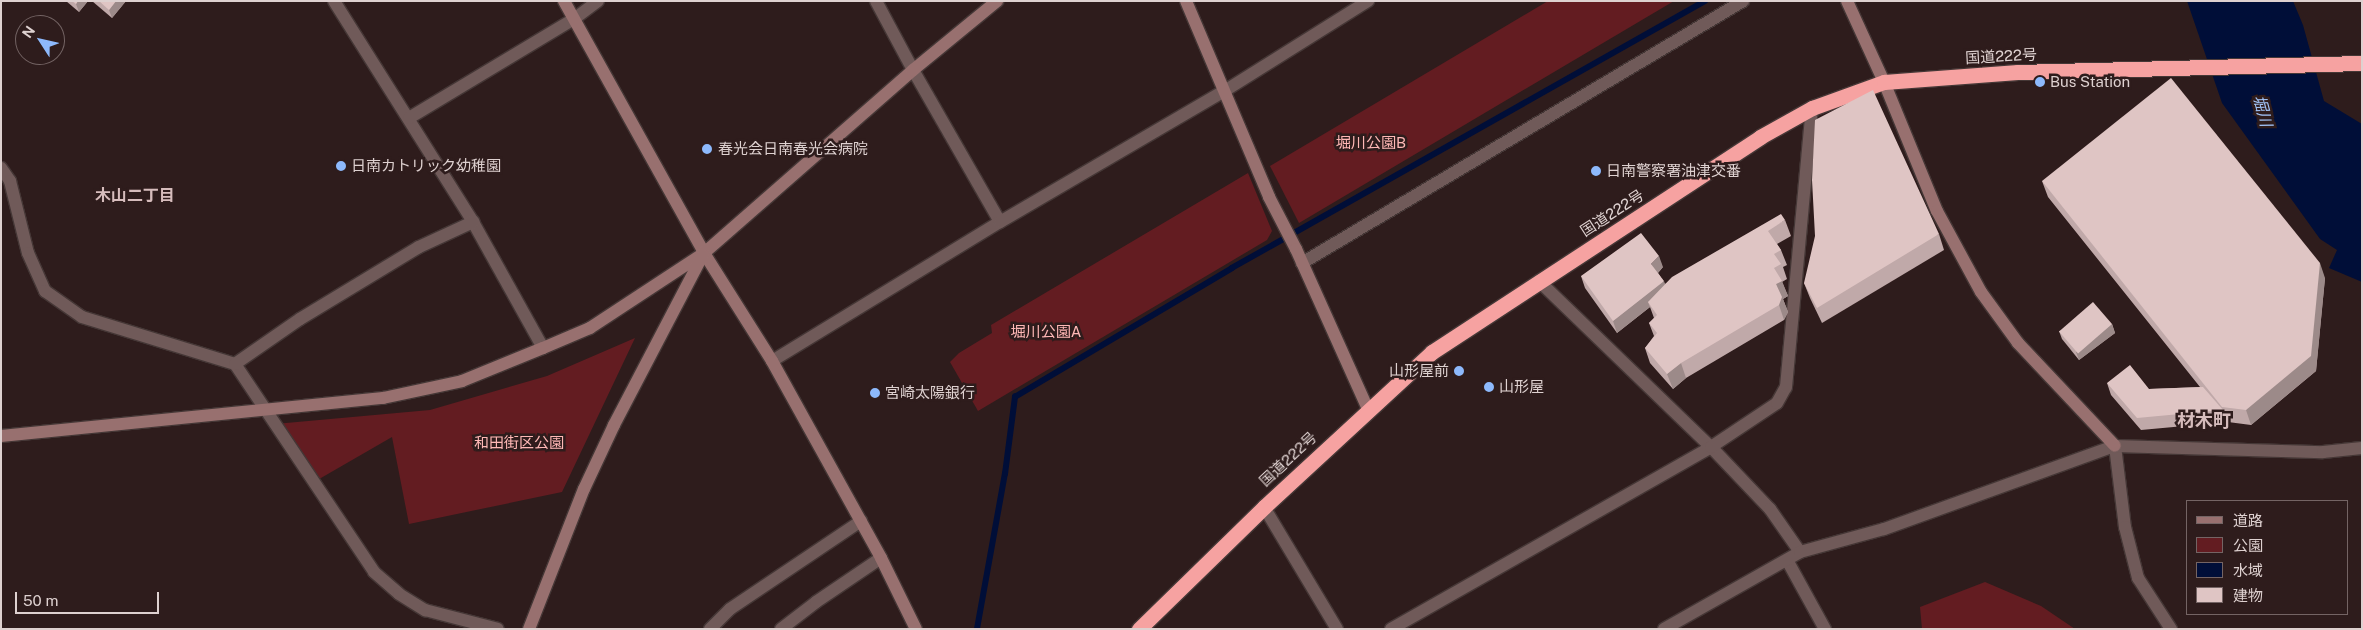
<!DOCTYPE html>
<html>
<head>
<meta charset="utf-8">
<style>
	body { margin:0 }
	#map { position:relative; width:2363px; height:630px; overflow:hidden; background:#2e1c1c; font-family:"Public Sans","Noto Sans JP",sans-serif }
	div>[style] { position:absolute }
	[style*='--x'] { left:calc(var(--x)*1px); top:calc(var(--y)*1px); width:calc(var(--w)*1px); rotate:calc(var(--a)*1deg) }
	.green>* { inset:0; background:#631c21 }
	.water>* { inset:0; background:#000e38 }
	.stream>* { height:5.5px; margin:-2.75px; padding:0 2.75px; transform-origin:2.75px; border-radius:2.75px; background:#000e38 }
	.roads { filter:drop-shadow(1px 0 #453736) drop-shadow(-1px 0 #453736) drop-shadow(0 1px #453736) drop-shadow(0 -1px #453736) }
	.street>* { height:12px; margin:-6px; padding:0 6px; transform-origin:6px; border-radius:6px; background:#705a59 }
	.secondary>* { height:12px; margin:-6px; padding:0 6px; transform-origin:6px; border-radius:6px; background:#98706f }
	.highway>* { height:15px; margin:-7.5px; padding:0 7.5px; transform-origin:7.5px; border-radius:7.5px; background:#f6a2a1 }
	.wall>* { inset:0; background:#c0a9a9 }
	.shaded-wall>* { inset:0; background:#9c8a89 }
	.building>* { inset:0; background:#dfc5c4; transform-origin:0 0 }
	.dots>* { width:14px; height:14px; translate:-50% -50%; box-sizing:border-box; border:2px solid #2e1c1c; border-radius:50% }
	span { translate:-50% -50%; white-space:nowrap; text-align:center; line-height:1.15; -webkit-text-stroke:5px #2e1c1c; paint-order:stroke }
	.street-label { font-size:15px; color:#ded1d0 }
	.poi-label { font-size:15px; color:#ded1d0 }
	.left { translate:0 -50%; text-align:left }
	.right { translate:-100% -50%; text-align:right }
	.park-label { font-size:15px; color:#ffb8b6 }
	.water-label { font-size:16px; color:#a2c4f8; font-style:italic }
	.neighbourhood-label { font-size:16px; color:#d6bcbc; font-weight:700 }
	.quarter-label { font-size:18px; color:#d6bcbc; font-weight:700 }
	.frame { position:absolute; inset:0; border:2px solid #ded1d0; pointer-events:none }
	.legend { position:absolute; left:2186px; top:500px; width:162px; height:115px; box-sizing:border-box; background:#2e1c1c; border:1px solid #746464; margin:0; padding:6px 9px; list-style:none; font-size:15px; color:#ded1d0 }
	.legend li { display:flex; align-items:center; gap:10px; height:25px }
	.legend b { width:25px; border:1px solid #746464 }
	.north { position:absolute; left:15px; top:15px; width:50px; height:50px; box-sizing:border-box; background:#2e1c1c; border:1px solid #746464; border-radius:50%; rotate:305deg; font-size:14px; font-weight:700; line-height:20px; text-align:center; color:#ded1d0 }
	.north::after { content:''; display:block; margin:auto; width:18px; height:22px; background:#8db9fc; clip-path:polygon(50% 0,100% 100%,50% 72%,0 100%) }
	.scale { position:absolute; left:15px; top:592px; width:144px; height:22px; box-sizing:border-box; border:2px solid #ded1d0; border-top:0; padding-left:6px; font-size:15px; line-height:18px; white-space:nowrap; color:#ded1d0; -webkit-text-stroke:4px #2e1c1c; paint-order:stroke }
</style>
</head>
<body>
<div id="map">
	<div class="green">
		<i style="clip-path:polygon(1548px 1px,1674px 1px,1299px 223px,1270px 166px)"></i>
		<i style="clip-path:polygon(1248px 173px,1272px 231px,1267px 240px,978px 411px,950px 362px,959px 353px,992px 333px,991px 325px)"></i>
		<i style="clip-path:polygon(635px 338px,562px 492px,409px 524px,392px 437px,314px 482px,275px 424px,430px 410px,547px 376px)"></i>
		<i style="clip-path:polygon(1985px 582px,2041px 606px,2075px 629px,1922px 629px,1920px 607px)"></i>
	</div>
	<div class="water">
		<i style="clip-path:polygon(2187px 1px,2293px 1px,2303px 25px,2324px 101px,2362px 124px,2362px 282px,2329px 268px,2337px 250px,2320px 239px,2222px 103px)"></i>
	</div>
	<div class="stream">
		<i style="--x:977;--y:629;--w:158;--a:-79.8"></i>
		<i style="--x:1005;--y:474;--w:78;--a:-82.6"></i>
		<i style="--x:1015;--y:397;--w:252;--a:-30.7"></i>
		<i style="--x:1232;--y:268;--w:543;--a:-29.44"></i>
	</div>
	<div class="roads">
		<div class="street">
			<i style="--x:334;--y:1;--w:261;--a:57.8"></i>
			<i style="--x:473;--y:222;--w:144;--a:60.9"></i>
			<i style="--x:876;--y:1;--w:78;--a:61.8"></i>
			<i style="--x:913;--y:70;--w:175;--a:60.2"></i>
			<i style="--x:409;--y:118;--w:192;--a:-31"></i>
			<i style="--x:574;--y:19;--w:30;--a:-37"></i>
			<i style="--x:1;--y:168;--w:16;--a:55"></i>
			<i style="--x:10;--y:181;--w:74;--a:76"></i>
			<i style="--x:28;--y:253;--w:42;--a:65.9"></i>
			<i style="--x:45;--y:291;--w:45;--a:35.1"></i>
			<i style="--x:82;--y:317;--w:160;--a:17.1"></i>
			<i style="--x:235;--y:364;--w:250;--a:56.2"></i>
			<i style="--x:374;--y:572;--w:33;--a:41"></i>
			<i style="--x:399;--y:594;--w:31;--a:32"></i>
			<i style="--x:425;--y:610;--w:75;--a:14.6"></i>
			<i style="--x:1302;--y:263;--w:513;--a:-30.71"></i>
			<i style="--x:1539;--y:281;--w:239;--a:44"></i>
			<i style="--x:1711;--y:447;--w:86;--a:46.4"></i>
			<i style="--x:1770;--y:509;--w:52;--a:55.1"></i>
			<i style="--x:772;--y:361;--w:267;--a:-31.4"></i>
			<i style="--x:1000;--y:222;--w:262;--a:-30.3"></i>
			<i style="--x:1226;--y:90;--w:168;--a:-32.1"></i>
			<i style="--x:235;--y:364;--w:79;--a:-34.7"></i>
			<i style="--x:300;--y:319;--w:139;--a:-31.2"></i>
			<i style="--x:419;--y:247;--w:60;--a:-24.8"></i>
			<i style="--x:2115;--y:446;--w:82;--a:83"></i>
			<i style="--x:2125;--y:527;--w:53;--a:75.7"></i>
			<i style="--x:2138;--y:578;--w:61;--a:57.1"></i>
			<i style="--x:1264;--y:507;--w:142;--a:59.1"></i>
			<i style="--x:1787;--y:560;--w:79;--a:61.2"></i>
			<i style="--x:710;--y:629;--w:28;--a:-45"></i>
			<i style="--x:730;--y:609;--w:158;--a:-33.9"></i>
			<i style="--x:781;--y:629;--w:44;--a:-37.6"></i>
			<i style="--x:816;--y:602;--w:78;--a:-34.1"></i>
			<i style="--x:1391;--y:629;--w:368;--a:-29.6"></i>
			<i style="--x:1711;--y:447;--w:79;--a:-33.7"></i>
			<i style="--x:1777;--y:403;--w:18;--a:-61"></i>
			<i style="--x:1786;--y:387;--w:280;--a:-84.7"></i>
			<i style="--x:1664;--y:629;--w:156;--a:-29.5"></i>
			<i style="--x:1800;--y:552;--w:87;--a:-15.3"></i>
			<i style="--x:1884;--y:529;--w:245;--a:-19.8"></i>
			<i style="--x:2115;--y:446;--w:208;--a:1.7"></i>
			<i style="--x:2323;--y:452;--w:39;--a:-6"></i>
		</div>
		<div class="secondary">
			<i style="--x:564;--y:1;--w:288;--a:60.9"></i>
			<i style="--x:704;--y:253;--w:128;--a:57.8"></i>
			<i style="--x:772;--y:361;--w:225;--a:61"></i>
			<i style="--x:881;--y:558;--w:79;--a:63.8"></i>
			<i style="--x:1186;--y:1;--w:213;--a:67"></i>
			<i style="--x:1269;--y:197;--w:59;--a:62.6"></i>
			<i style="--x:1296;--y:249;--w:175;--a:65.8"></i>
			<i style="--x:1847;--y:1;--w:89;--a:65.4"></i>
			<i style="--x:1884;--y:82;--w:139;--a:67.7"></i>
			<i style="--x:1937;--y:211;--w:92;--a:61.5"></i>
			<i style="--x:1981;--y:292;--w:63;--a:54"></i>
			<i style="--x:2018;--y:343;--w:141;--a:46.7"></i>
			<i style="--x:1;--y:436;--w:384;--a:-5.7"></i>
			<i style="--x:383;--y:398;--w:81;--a:-12.1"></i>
			<i style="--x:462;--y:381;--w:87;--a:-22.2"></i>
			<i style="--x:543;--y:348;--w:51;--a:-23.1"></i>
			<i style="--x:590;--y:328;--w:136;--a:-33.3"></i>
			<i style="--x:704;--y:253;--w:278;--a:-41.2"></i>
			<i style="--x:913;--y:70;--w:109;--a:-39.4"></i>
			<i style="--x:529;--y:629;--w:150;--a:-68.6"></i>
			<i style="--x:584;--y:489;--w:71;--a:-64.9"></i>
			<i style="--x:614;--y:425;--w:192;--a:-62.4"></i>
		</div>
		<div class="highway">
			<i style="--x:1139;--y:629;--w:175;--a:-44.3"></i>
			<i style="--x:1264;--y:507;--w:229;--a:-42.7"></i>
			<i style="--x:1432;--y:352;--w:392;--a:-33.2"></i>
			<i style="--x:1760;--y:137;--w:60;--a:-29.1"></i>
			<i style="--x:1812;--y:108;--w:77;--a:-19.9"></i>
			<i style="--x:1884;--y:82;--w:134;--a:-4.3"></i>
			<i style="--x:2018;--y:72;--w:344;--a:-1.5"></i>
		</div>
	</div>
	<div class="wall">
		<i style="clip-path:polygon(66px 1px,88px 1px,79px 12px)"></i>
		<i style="clip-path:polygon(92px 1px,126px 1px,112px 18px)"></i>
		<i style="clip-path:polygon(2042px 181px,2325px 278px,2316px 371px,2251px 425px,2228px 422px,2141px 430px,2111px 395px,2107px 383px,2149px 389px,2200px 387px,2048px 197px)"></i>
		<i style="clip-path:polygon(1785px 220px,1791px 236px,1777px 244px,1781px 250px,1787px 265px,1783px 267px,1787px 279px,1782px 282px,1788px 296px,1783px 299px,1788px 312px,1784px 320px,1686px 378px,1673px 389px,1650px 363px,1645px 348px,1654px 336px,1649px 323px,1654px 318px,1650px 307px,1617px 333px,1585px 288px,1581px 276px,1663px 267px,1658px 273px,1665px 284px)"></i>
		<i style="clip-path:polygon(1939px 234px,1944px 250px,1822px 323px,1810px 298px,1804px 283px)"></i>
		<i style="clip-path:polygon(2112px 324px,2115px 333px,2079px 360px,2062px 339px,2059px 331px)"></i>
	</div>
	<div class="shaded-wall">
		<i style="clip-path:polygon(78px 1px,88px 1px,79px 12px,76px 4px)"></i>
		<i style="clip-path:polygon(116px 1px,126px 1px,112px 18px,109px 10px)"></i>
		<i style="clip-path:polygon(1659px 256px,1663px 267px,1655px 276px,1651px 264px)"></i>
		<i style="clip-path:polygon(2320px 263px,2325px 278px,2316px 371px,2251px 425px,2246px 410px)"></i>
		<i style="clip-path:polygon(1664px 281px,1668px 293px,1648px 302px,1650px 307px,1617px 333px,1613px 321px)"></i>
		<i style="clip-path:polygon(1782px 281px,1788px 296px,1783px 299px,1788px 312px,1784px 320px,1779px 305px,1776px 284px)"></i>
		<i style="clip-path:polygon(2112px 324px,2115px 333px,2079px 360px,2076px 352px)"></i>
		<i style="clip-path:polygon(1681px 363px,1686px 378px,1673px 389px,1667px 374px)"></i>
	</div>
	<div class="building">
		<i style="clip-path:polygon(72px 1px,78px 1px,76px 4px)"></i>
		<i style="clip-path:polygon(99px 1px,116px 1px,109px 10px)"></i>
		<i style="clip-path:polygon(2171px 78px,2320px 263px,2311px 356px,2246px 410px,2222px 407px,2042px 181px)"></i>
		<i style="clip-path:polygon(1873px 90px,1939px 234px,1817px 308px,1804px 283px,1815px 236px,1812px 180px,1815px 120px)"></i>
		<i style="clip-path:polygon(1781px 214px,1785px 220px,1768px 231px,1781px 250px,1774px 254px,1781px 264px,1774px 268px,1782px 281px,1776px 284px,1782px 297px,1779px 305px,1681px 363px,1667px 374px,1645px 348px,1657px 333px,1649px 323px,1657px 315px,1648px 302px,1672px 277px)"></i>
		<i style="clip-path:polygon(1641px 233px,1659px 256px,1651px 264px,1664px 281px,1613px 321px,1581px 276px)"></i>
		<i style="left:2093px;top:302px;width:29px;height:45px;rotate:49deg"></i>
		<i style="clip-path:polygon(2130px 365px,2149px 389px,2203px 387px,2223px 410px,2137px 418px,2107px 383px)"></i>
	</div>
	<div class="dots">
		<i style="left:2040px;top:82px;background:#8db9fc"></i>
		<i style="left:707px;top:149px;background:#8db9fc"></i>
		<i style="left:341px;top:166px;background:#8db9fc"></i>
		<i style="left:1596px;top:171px;background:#8db9fc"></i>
		<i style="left:1459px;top:371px;background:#8db9fc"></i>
		<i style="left:1489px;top:387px;background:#8db9fc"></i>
		<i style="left:875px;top:393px;background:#8db9fc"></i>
	</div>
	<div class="street-label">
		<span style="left:2001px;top:56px;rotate:-3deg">国道222号</span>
		<span style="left:1612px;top:213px;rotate:-33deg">国道222号</span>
		<span style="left:1288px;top:459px;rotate:-43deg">国道222号</span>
	</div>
	<div class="poi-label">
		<span class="left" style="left:2050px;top:82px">Bus Station</span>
		<span class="left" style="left:718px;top:149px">春光会日南春光会病院</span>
		<span class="left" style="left:351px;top:166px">日南カトリック幼稚園</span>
		<span class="left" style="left:1606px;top:171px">日南警察署油津交番</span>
		<span class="right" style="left:1449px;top:371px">山形屋前</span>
		<span class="left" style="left:1499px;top:387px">山形屋</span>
		<span class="left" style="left:885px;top:393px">宮崎太陽銀行</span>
	</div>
	<div class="park-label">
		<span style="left:1371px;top:143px">堀川公園B</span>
		<span style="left:1046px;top:332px">堀川公園A</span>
		<span style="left:519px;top:443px">和田街区公園</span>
	</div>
	<div class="water-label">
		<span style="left:2262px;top:111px;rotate:75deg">堀川</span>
	</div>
	<div class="neighbourhood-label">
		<span style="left:135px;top:196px">木山二丁目</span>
	</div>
	<div class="quarter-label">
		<span style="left:2204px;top:421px">材木町</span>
	</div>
	<div class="frame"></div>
	<ul class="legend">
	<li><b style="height:6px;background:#98706f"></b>道路</li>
	<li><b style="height:14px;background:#631c21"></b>公園</li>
	<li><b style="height:14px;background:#000e38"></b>水域</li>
	<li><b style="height:14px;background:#dfc5c4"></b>建物</li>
	</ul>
	<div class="north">N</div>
	<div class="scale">50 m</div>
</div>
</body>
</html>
